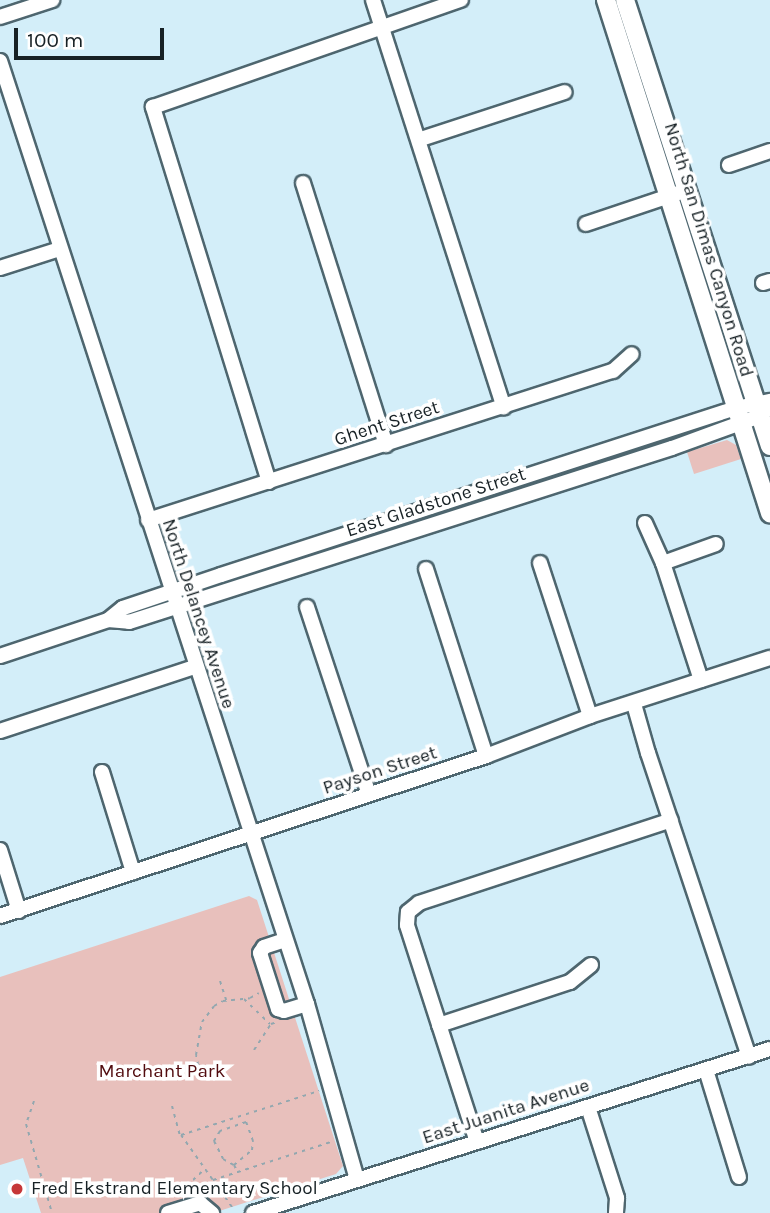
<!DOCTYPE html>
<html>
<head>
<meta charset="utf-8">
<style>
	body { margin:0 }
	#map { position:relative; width:770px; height:1213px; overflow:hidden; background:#d3eef9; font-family:Karla,sans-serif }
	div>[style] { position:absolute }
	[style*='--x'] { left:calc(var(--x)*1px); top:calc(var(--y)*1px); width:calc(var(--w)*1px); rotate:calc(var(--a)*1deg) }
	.green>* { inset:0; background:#e8c0bc }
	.path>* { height:2px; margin-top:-1px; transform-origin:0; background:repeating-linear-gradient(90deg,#92a7af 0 3.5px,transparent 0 8.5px) }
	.roads { filter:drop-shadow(2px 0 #4e666f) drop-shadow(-2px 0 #4e666f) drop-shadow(0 2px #4e666f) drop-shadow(0 -2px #4e666f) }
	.minor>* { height:14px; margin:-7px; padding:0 7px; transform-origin:7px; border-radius:7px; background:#fff }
	.major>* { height:18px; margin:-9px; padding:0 9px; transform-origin:9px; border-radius:9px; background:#fff }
	.dots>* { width:19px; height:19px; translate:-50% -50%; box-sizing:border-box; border:4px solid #fff; border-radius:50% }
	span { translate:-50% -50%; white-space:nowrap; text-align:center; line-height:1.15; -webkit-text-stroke:7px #fff; paint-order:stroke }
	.street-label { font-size:19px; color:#172125 }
	.park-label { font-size:19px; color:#510b0e }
	.poi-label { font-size:19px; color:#172125 }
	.left { translate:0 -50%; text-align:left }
	.scale { position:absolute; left:14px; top:28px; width:150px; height:32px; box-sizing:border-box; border:4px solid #172125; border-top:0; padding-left:9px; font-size:21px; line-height:24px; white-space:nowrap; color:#172125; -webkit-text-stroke:5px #fff; paint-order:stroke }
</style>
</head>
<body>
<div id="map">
	<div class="green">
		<i style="clip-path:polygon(727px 440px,736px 445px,741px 459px,694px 474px,687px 452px)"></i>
		<i style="clip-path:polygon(249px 896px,257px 900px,343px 1166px,336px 1174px,213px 1213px,41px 1213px,23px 1158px,0 1165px,0 977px)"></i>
	</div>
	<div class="path">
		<i style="--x:220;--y:981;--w:20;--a:72"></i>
		<i style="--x:244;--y:999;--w:36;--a:44"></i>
		<i style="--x:254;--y:1050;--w:31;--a:-57"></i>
		<i style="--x:271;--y:1024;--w:6;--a:-18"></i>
		<i style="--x:224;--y:1074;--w:28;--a:-161"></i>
		<i style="--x:198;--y:1065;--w:10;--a:-101"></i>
		<i style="--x:196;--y:1055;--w:34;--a:-80"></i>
		<i style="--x:202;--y:1022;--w:20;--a:-53"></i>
		<i style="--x:214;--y:1006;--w:10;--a:-29"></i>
		<i style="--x:223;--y:1001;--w:27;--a:-6"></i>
		<i style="--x:250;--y:998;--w:10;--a:-29"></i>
		<i style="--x:34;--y:1101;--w:24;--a:109"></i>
		<i style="--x:26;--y:1124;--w:93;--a:73.7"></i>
		<i style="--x:172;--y:1106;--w:30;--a:75"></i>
		<i style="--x:234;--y:1165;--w:23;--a:-40"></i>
		<i style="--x:252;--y:1150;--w:9;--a:-84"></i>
		<i style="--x:253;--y:1141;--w:20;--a:-110"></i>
		<i style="--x:246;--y:1122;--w:28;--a:161"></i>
		<i style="--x:220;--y:1131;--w:12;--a:121"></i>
		<i style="--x:214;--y:1141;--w:20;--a:63"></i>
		<i style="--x:223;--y:1159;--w:13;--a:29"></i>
		<i style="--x:234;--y:1165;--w:7;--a:63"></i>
		<i style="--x:193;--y:1180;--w:16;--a:-43"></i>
		<i style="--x:200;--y:1192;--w:18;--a:-43"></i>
		<i style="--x:213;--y:1180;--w:127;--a:-17.9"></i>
		<i style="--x:232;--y:1207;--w:88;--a:-125.3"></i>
		<i style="--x:181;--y:1135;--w:145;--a:-17.7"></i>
	</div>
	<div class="roads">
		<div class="minor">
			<i style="--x:373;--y:0;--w:428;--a:72.2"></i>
			<i style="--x:0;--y:17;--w:55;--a:-18.1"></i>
			<i style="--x:0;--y:61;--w:992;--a:71.97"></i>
			<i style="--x:307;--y:1004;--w:182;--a:74.1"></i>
			<i style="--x:421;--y:139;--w:151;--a:-18.1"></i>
			<i style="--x:729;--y:165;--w:43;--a:-18.9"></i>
			<i style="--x:303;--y:183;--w:275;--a:72.4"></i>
			<i style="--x:586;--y:224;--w:97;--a:-18.6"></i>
			<i style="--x:0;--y:268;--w:63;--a:-17.6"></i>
			<i style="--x:763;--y:283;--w:7;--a:-16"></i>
			<i style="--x:269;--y:482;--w:393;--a:-107.2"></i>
			<i style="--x:153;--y:107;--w:326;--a:-19.2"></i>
			<i style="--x:148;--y:520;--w:488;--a:-17.8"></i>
			<i style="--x:613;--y:371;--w:25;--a:-42"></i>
			<i style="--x:645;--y:523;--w:44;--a:65.8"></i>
			<i style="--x:663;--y:563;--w:123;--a:72"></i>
			<i style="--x:540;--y:563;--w:161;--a:71.9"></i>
			<i style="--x:663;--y:563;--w:56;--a:-19.7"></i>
			<i style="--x:426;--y:569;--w:196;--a:72.2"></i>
			<i style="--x:307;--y:607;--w:197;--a:71.7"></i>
			<i style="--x:108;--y:620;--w:21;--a:5"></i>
			<i style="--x:129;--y:622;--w:570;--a:-17.77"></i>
			<i style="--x:672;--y:448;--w:94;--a:-20"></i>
			<i style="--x:760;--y:416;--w:10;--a:-45"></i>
			<i style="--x:0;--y:656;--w:114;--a:-18.4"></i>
			<i style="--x:108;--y:620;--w:19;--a:-39"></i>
			<i style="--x:123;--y:608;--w:103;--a:-18.6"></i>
			<i style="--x:221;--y:575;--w:541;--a:-17.97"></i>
			<i style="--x:736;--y:408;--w:35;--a:-12"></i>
			<i style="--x:634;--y:704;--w:51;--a:74.1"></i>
			<i style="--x:648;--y:753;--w:320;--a:71.6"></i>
			<i style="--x:0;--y:731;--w:205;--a:-18.2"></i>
			<i style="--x:102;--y:772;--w:105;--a:72.8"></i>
			<i style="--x:0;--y:850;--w:64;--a:72.7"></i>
			<i style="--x:0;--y:916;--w:512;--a:-18.22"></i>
			<i style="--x:486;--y:756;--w:111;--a:-21"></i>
			<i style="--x:590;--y:716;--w:189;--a:-17.9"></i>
			<i style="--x:285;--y:940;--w:22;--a:162"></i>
			<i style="--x:264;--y:947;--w:7;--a:124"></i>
			<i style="--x:260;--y:953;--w:59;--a:72.2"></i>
			<i style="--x:278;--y:1009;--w:6;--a:18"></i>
			<i style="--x:284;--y:1011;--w:24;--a:-17"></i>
			<i style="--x:439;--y:1025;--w:138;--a:-18.2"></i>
			<i style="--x:570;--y:982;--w:27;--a:-39"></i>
			<i style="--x:706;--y:1070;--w:112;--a:72.9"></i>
			<i style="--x:588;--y:1107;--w:96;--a:72.3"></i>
			<i style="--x:617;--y:1198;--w:15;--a:94"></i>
			<i style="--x:477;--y:1142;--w:228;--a:-107.9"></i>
			<i style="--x:407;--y:925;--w:13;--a:-86"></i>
			<i style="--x:408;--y:912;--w:14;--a:-39"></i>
			<i style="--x:419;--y:903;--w:265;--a:-18.2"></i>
			<i style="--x:168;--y:1213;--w:34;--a:-17"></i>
			<i style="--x:200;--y:1203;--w:16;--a:40"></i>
			<i style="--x:253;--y:1213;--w:542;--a:-17.6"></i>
		</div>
		<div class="major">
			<i style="--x:606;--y:0;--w:539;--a:72.27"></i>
			<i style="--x:625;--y:0;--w:469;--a:72"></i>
		</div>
	</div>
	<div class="dots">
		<i style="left:17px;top:1189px;background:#c63738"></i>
	</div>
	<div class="street-label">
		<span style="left:708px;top:250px;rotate:73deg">North San Dimas Canyon Road</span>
		<span style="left:387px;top:424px;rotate:-18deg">Ghent Street</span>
		<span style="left:436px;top:503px;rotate:-18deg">East Gladstone Street</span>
		<span style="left:198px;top:614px;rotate:72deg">North Delancey Avenue</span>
		<span style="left:380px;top:771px;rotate:-18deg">Payson Street</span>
		<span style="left:506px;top:1112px;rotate:-18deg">East Juanita Avenue</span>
	</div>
	<div class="park-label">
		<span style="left:162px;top:1072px">Marchant Park</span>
	</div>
	<div class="poi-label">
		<span class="left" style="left:31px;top:1189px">Fred Ekstrand Elementary School</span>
	</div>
	<div class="scale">100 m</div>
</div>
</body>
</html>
